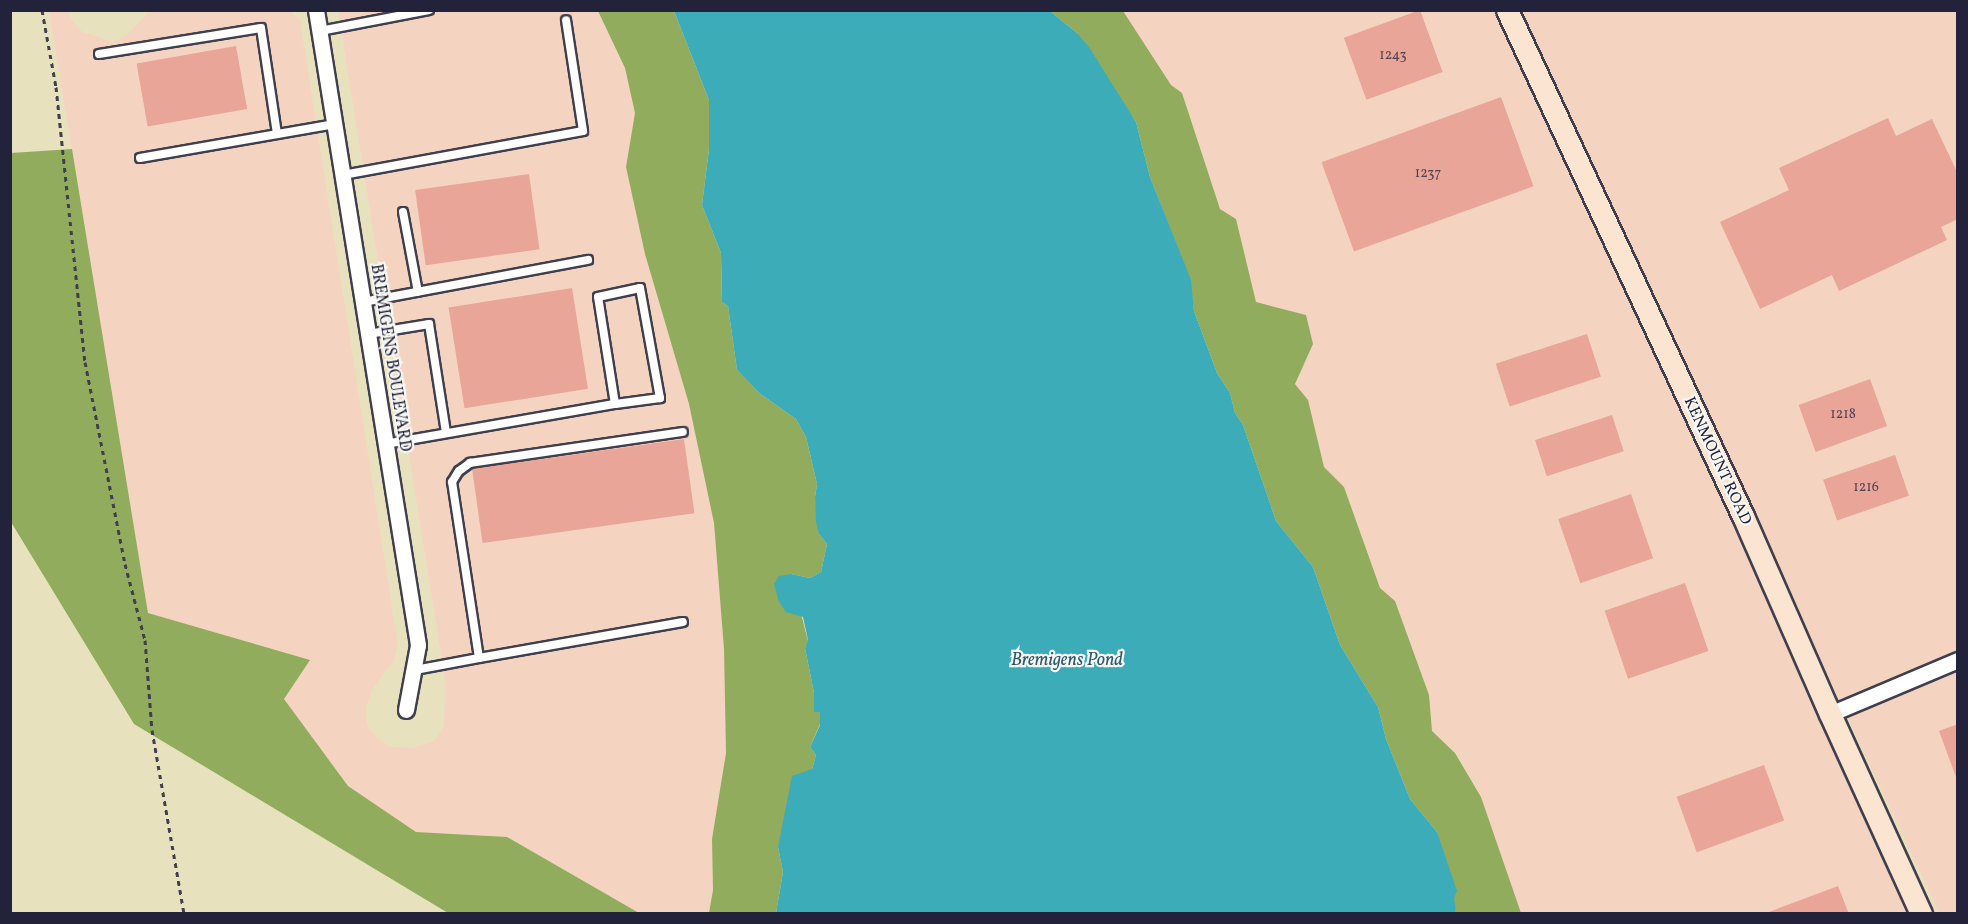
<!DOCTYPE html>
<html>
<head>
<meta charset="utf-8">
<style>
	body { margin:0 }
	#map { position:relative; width:1968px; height:924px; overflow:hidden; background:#e8e1bd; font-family:Vollkorn,serif }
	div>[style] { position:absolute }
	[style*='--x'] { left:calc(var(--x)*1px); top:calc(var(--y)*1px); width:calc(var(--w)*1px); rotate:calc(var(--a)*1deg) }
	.built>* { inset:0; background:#f5d3c1 }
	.forest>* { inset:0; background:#91ac5d }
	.water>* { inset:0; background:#3cacb8 }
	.building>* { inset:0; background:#e9a598; transform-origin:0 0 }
	.path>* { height:3px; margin-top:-1.5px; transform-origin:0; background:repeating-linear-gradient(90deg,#403f4e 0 4.5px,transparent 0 9px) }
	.roads { filter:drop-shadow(2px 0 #403f4e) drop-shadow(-2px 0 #403f4e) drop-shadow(0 2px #403f4e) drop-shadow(0 -2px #403f4e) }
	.service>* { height:8px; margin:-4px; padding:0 4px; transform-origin:4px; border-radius:4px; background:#fff }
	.minor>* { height:15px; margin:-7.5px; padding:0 7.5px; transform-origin:7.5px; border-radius:7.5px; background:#fff }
	.secondary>* { height:21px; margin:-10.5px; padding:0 10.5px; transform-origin:10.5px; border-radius:10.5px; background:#fce5d0 }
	span { translate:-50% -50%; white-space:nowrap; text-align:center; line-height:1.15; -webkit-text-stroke:4.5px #f6f6f2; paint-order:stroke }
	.number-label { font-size:14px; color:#544352 }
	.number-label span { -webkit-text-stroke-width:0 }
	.street-label { font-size:16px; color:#22223b }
	.water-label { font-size:18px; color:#2c596d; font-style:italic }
	.frame { position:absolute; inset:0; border:12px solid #22223b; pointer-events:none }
</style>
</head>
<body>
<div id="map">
	<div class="built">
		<i style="clip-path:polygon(49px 11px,69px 11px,71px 19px,82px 32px,114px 42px,128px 34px,148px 13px,170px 11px,291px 11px,300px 20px,398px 646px,394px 660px,372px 690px,366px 707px,367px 725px,377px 739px,391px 747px,413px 748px,434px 741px,444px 726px,446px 685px,338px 11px,598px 11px,625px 68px,635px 113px,626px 167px,645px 254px,689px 404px,714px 523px,724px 649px,726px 753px,712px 839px,713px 890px,709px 913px,639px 913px,507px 837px,416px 832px,348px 786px,284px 699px,309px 660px,148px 613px)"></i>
		<i style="clip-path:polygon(1123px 11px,1495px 11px,1913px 913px,1521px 913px,1481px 797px,1456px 753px,1432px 731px,1429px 695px,1395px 601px,1380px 588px,1344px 487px,1324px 467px,1308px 400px,1295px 384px,1313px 344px,1256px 302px,1236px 219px,1220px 210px,1182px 93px,1171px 85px)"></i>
		<i style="clip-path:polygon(1518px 11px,1957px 11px,1957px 913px,1939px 913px)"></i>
	</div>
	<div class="forest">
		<i style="clip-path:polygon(598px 11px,674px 11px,709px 100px,709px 149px,702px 205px,721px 253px,722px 302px,728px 306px,737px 370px,759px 393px,796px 419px,806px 437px,817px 484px,815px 497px,819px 534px,827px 544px,821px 572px,810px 578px,791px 574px,808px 641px,805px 648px,814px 693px,814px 711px,820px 712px,820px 724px,810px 747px,816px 755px,812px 769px,778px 847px,783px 872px,776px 913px,709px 913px,713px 890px,712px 839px,726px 753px,724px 649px,714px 523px,689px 404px,645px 254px,626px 167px,635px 113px,625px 68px)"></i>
		<i style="clip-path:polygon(1050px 11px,1123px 11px,1171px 85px,1182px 93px,1220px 209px,1236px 219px,1256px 302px,1306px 315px,1313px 344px,1295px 384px,1308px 400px,1324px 467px,1344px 487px,1380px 588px,1395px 601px,1429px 695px,1432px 731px,1455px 753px,1481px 797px,1521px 913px,1456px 913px,1437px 832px,1410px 799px,1386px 739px,1378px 707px,1340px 645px,1313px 567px,1276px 521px,1243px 425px,1235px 413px,1230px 393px,1217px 373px,1194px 311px,1190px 280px,1150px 177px,1136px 122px,1077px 33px)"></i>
		<i style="clip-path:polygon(72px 149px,148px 613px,310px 660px,284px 699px,348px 786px,416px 832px,507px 837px,639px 913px,448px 913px,134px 724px,11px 522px,11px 153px)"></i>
	</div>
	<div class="water">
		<i style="clip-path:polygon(674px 11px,1050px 11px,1077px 33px,1089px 47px,1136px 122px,1150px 177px,1191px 280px,1194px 311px,1217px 373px,1230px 393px,1235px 413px,1243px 425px,1276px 521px,1313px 567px,1340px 645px,1378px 707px,1386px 739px,1410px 799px,1437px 832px,1457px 891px,1454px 898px,1456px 913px,776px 913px,783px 872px,778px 847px,792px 776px,812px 769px,816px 755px,810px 747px,820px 725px,820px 712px,814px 712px,814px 693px,805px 648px,808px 640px,803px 617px,786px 612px,779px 602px,774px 584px,779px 576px,791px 574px,810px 578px,821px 572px,827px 544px,819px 534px,816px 522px,815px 497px,817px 484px,806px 437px,796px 419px,759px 393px,737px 370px,728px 306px,722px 302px,721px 253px,702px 205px,709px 149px,709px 100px)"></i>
	</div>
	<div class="building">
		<i style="left:1420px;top:10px;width:66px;height:81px;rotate:70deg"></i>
		<i style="left:236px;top:46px;width:64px;height:101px;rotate:80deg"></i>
		<i style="left:1501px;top:97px;width:95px;height:191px;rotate:70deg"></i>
		<i style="clip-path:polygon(1888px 118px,1896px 136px,1932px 119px,1958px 174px,1958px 219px,1941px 227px,1947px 240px,1839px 291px,1832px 275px,1760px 309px,1720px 222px,1789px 190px,1779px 168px)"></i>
		<i style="left:529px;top:174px;width:76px;height:115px;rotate:82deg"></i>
		<i style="left:572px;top:288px;width:102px;height:125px;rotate:81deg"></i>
		<i style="left:1587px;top:334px;width:45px;height:96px;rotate:72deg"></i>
		<i style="left:1870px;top:379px;width:50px;height:76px;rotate:70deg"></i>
		<i style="left:1612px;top:415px;width:38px;height:81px;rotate:72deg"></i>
		<i style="left:684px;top:439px;width:75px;height:214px;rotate:82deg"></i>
		<i style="left:1895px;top:455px;width:43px;height:76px;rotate:71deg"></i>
		<i style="left:1631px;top:494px;width:68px;height:77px;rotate:71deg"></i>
		<i style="left:1685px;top:583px;width:72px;height:85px;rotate:71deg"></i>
		<i style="clip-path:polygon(1958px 724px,1958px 777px,1956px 777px,1939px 731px)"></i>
		<i style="left:1764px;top:765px;width:59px;height:93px;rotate:70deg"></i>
		<i style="clip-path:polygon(1838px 886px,1849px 914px,1769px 914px,1769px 912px)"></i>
	</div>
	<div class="path">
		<i style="--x:42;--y:10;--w:78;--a:79.7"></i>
		<i style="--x:56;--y:87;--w:277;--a:84"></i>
		<i style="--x:85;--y:362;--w:206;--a:78.8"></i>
		<i style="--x:125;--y:564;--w:79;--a:75.3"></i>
		<i style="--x:145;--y:640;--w:90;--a:85.6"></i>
		<i style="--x:152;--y:730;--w:187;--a:80.1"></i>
	</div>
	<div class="roads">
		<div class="service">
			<i style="--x:320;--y:31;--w:111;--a:-10.9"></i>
			<i style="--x:99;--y:54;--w:164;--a:-9.1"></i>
			<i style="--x:261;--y:28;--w:107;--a:81.4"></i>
			<i style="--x:140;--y:158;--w:198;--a:-9.9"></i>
			<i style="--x:343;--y:175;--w:244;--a:-10.4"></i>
			<i style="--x:583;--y:131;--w:112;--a:-98.7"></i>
			<i style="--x:403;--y:212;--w:81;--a:79.4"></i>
			<i style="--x:363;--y:302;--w:229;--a:-10.6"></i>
			<i style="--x:368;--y:334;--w:62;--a:-9.3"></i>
			<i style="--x:429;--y:324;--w:110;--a:81.1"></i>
			<i style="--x:385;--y:444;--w:233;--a:-9.9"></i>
			<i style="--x:615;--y:404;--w:108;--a:-99"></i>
			<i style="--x:598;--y:297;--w:43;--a:-12.1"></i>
			<i style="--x:640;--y:288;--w:112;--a:79.7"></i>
			<i style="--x:660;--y:398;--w:45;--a:172.4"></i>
			<i style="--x:479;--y:658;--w:207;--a:-10"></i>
			<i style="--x:415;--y:670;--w:65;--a:-10.6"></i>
			<i style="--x:479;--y:658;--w:178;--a:-98.7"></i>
			<i style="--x:452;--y:482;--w:13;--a:-58"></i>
			<i style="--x:459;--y:471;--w:14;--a:-36"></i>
			<i style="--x:470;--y:463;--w:215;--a:-8.3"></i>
		</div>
		<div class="minor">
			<i style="--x:316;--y:10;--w:643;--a:80.87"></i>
			<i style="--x:418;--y:645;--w:66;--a:100.5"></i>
			<i style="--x:1830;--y:714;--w:139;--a:-22.9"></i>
		</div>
		<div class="secondary">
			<i style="--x:1507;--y:10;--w:558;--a:65"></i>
			<i style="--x:1743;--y:516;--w:216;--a:66.3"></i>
			<i style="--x:1830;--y:714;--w:220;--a:65.5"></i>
		</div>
	</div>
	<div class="number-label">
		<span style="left:1393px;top:56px">1243</span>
		<span style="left:1428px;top:174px">1237</span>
		<span style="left:1843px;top:415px">1218</span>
		<span style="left:1866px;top:488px">1216</span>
	</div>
	<div class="street-label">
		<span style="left:390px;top:358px;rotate:81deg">BREMIGENS BOULEVARD</span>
		<span style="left:1717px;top:461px;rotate:65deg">KENMOUNT ROAD</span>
	</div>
	<div class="water-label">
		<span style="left:1067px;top:661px">Bremigens Pond</span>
	</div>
	<div class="frame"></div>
</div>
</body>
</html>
